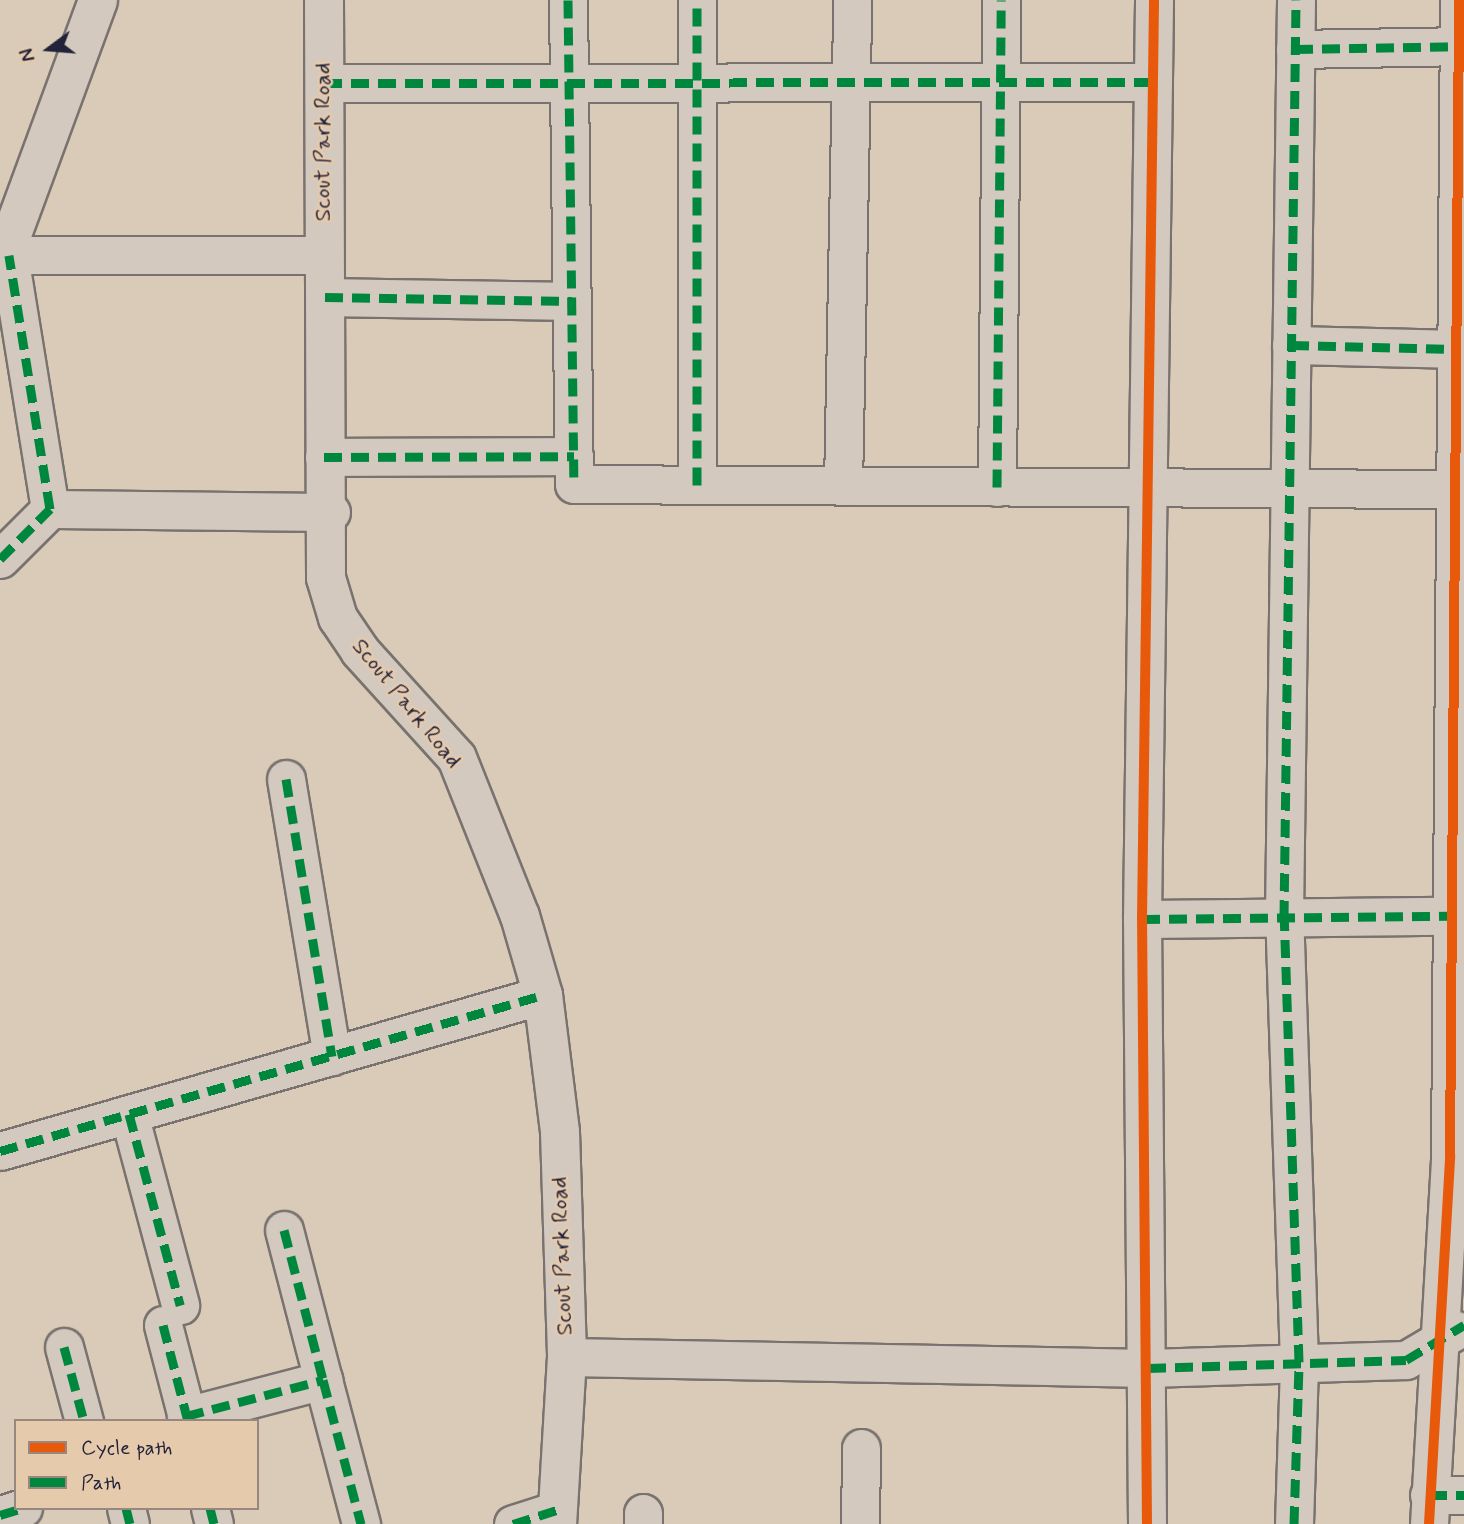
<!DOCTYPE html>
<html>
<head>
<meta charset="utf-8">
<style>
	body { margin:0 }
	#map { position:relative; width:1464px; height:1524px; overflow:hidden; background:#d9cbb7; font-family:Mynerve,sans-serif }
	div>[style] { position:absolute }
	[style*='--x'] { left:calc(var(--x)*1px); top:calc(var(--y)*1px); width:calc(var(--w)*1px); rotate:calc(var(--a)*1deg) }
	.roads { filter:drop-shadow(2px 0 #79726e) drop-shadow(-2px 0 #79726e) drop-shadow(0 2px #79726e) drop-shadow(0 -2px #79726e) }
	.street>* { height:37px; margin:-18.5px; padding:0 18.5px; transform-origin:18.5px; border-radius:18.5px; background:#d3c9be }
	.secondary>* { height:38px; margin:-19px; padding:0 19px; transform-origin:19px; border-radius:19px; background:#d3c9be }
	.quiet>* { height:9px; margin-top:-4.5px; transform-origin:0; background:repeating-linear-gradient(90deg,#00873e 0 18px,transparent 0 27px) }
	.cycleway>* { height:10px; margin:-5px; padding:0 5px; transform-origin:5px; border-radius:5px; background:#e8590c }
	span { translate:-50% -50%; white-space:nowrap; text-align:center; line-height:1.15; -webkit-text-stroke:5px #e5caac; paint-order:stroke }
	.street-label { font-size:23px; color:#22223b }
	.legend { position:absolute; left:14px; top:1419px; width:245px; height:91px; box-sizing:border-box; background:#e5caac; border:2px solid #97877f; margin:0; padding:9px 12px; list-style:none; font-size:21px; color:#22223b }
	.legend li { display:flex; align-items:center; gap:14px; height:35px }
	.legend b { width:35px; border:2px solid #97877f }
	.north { position:absolute; left:14px; top:14px; width:70px; height:70px; -webkit-text-stroke:5px #e5caac; paint-order:stroke; rotate:254deg; font-size:19px; font-weight:700; line-height:28px; text-align:center; color:#22223b }
	.north::after { content:''; display:block; margin:auto; width:24px; height:32px; background:#22223b; clip-path:polygon(50% 0,100% 100%,50% 72%,0 100%) }
</style>
</head>
<body>
<div id="map">
	<div class="roads">
		<div class="street">
			<i style="--x:568;--y:0;--w:484;--a:89.3"></i>
			<i style="--x:574;--y:484;--w:880;--a:0.33"></i>
			<i style="--x:1295;--y:49;--w:164;--a:-1"></i>
			<i style="--x:324;--y:83;--w:829;--a:-0.07"></i>
			<i style="--x:325;--y:297;--w:247;--a:0.9"></i>
			<i style="--x:1291;--y:345;--w:164;--a:1.4"></i>
			<i style="--x:324;--y:457;--w:250;--a:-0.2"></i>
			<i style="--x:697;--y:485;--w:485;--a:-90"></i>
			<i style="--x:843;--y:486;--w:486;--a:-88.9"></i>
			<i style="--x:997;--y:487;--w:487;--a:-89.5"></i>
			<i style="--x:50;--y:509;--w:281;--a:0.6"></i>
			<i style="--x:0;--y:559;--w:71;--a:-45"></i>
			<i style="--x:50;--y:509;--w:257;--a:-99.2"></i>
			<i style="--x:9;--y:255;--w:315;--a:0"></i>
			<i style="--x:286;--y:779;--w:281;--a:80.6"></i>
			<i style="--x:1142;--y:919;--w:308;--a:-0.6"></i>
			<i style="--x:129;--y:1114;--w:198;--a:75"></i>
			<i style="--x:0;--y:1151;--w:565;--a:-16.03"></i>
			<i style="--x:284;--y:1230;--w:155;--a:75.4"></i>
			<i style="--x:163;--y:1325;--w:99;--a:75.4"></i>
			<i style="--x:64;--y:1347;--w:77;--a:74.9"></i>
			<i style="--x:567;--y:1357;--w:581;--a:1.08"></i>
			<i style="--x:1148;--y:1368;--w:258;--a:-1.8"></i>
			<i style="--x:1406;--y:1360;--w:59;--a:-30.5"></i>
			<i style="--x:186;--y:1416;--w:142;--a:-14.7"></i>
			<i style="--x:323;--y:1380;--w:149;--a:75.2"></i>
			<i style="--x:1429;--y:1495;--w:35;--a:0"></i>
			<i style="--x:126;--y:1508;--w:16;--a:76"></i>
			<i style="--x:210;--y:1508;--w:16;--a:76"></i>
			<i style="--x:0;--y:1515;--w:24;--a:-17"></i>
			<i style="--x:513;--y:1524;--w:46;--a:-17.7"></i>
			<i style="--x:643;--y:1524;--w:11;--a:-90"></i>
			<i style="--x:860;--y:1524;--w:76;--a:-89.2"></i>
			<i style="--x:1147;--y:1524;--w:605;--a:-90.47"></i>
			<i style="--x:1142;--y:919;--w:919;--a:-89.25"></i>
			<i style="--x:1294;--y:1524;--w:162;--a:-88.2"></i>
			<i style="--x:1299;--y:1362;--w:444;--a:-91.9"></i>
			<i style="--x:1284;--y:918;--w:918;--a:-89.25"></i>
			<i style="--x:1429;--y:1524;--w:369;--a:-86.7"></i>
			<i style="--x:1450;--y:1156;--w:1156;--a:-89.55"></i>
		</div>
		<div class="secondary">
			<i style="--x:324;--y:0;--w:578;--a:89.8"></i>
			<i style="--x:326;--y:578;--w:42;--a:73.3"></i>
			<i style="--x:338;--y:618;--w:40;--a:56"></i>
			<i style="--x:360;--y:651;--w:144;--a:47.8"></i>
			<i style="--x:457;--y:758;--w:170;--a:68.3"></i>
			<i style="--x:520;--y:916;--w:82;--a:73.8"></i>
			<i style="--x:543;--y:995;--w:138;--a:82.9"></i>
			<i style="--x:560;--y:1132;--w:225;--a:88.2"></i>
			<i style="--x:567;--y:1357;--w:167;--a:93.4"></i>
			<i style="--x:0;--y:267;--w:284;--a:-69.8"></i>
		</div>
	</div>
	<div class="quiet">
		<i style="--x:568;--y:0;--w:484;--a:89.3"></i>
		<i style="--x:1295;--y:49;--w:164;--a:-1"></i>
		<i style="--x:324;--y:83;--w:829;--a:-0.07"></i>
		<i style="--x:325;--y:297;--w:247;--a:0.9"></i>
		<i style="--x:1291;--y:345;--w:164;--a:1.4"></i>
		<i style="--x:324;--y:457;--w:250;--a:-0.2"></i>
		<i style="--x:697;--y:485;--w:485;--a:-90"></i>
		<i style="--x:997;--y:487;--w:487;--a:-89.5"></i>
		<i style="--x:0;--y:559;--w:71;--a:-45"></i>
		<i style="--x:50;--y:509;--w:257;--a:-99.2"></i>
		<i style="--x:286;--y:779;--w:281;--a:80.6"></i>
		<i style="--x:1142;--y:919;--w:308;--a:-0.6"></i>
		<i style="--x:129;--y:1114;--w:198;--a:75"></i>
		<i style="--x:0;--y:1151;--w:565;--a:-16.03"></i>
		<i style="--x:284;--y:1230;--w:155;--a:75.4"></i>
		<i style="--x:163;--y:1325;--w:99;--a:75.4"></i>
		<i style="--x:64;--y:1347;--w:77;--a:74.9"></i>
		<i style="--x:1148;--y:1368;--w:258;--a:-1.8"></i>
		<i style="--x:1406;--y:1360;--w:68;--a:-31.1"></i>
		<i style="--x:186;--y:1416;--w:142;--a:-14.7"></i>
		<i style="--x:323;--y:1380;--w:149;--a:75.2"></i>
		<i style="--x:1429;--y:1495;--w:35;--a:0"></i>
		<i style="--x:126;--y:1508;--w:16;--a:76"></i>
		<i style="--x:210;--y:1508;--w:16;--a:76"></i>
		<i style="--x:0;--y:1515;--w:24;--a:-17"></i>
		<i style="--x:513;--y:1524;--w:46;--a:-17.7"></i>
		<i style="--x:1294;--y:1524;--w:162;--a:-88.2"></i>
		<i style="--x:1299;--y:1362;--w:444;--a:-91.9"></i>
		<i style="--x:1284;--y:918;--w:918;--a:-89.25"></i>
	</div>
	<div class="cycleway">
		<i style="--x:1147;--y:1524;--w:605;--a:-90.47"></i>
		<i style="--x:1142;--y:919;--w:919;--a:-89.25"></i>
		<i style="--x:1429;--y:1524;--w:369;--a:-86.7"></i>
		<i style="--x:1450;--y:1156;--w:1156;--a:-89.55"></i>
	</div>
	<div class="street-label">
		<span style="left:324px;top:142px;rotate:-90deg">Scout Park Road</span>
		<span style="left:406px;top:704px;rotate:51deg">Scout Park Road</span>
		<span style="left:563px;top:1256px;rotate:-92deg">Scout Park Road</span>
	</div>
	<ul class="legend">
	<li><b style="height:9px;background:#e8590c"></b>Cycle path</li>
	<li><b style="height:9px;background:#00873e"></b>Path</li>
	</ul>
	<div class="north">N</div>
</div>
</body>
</html>
